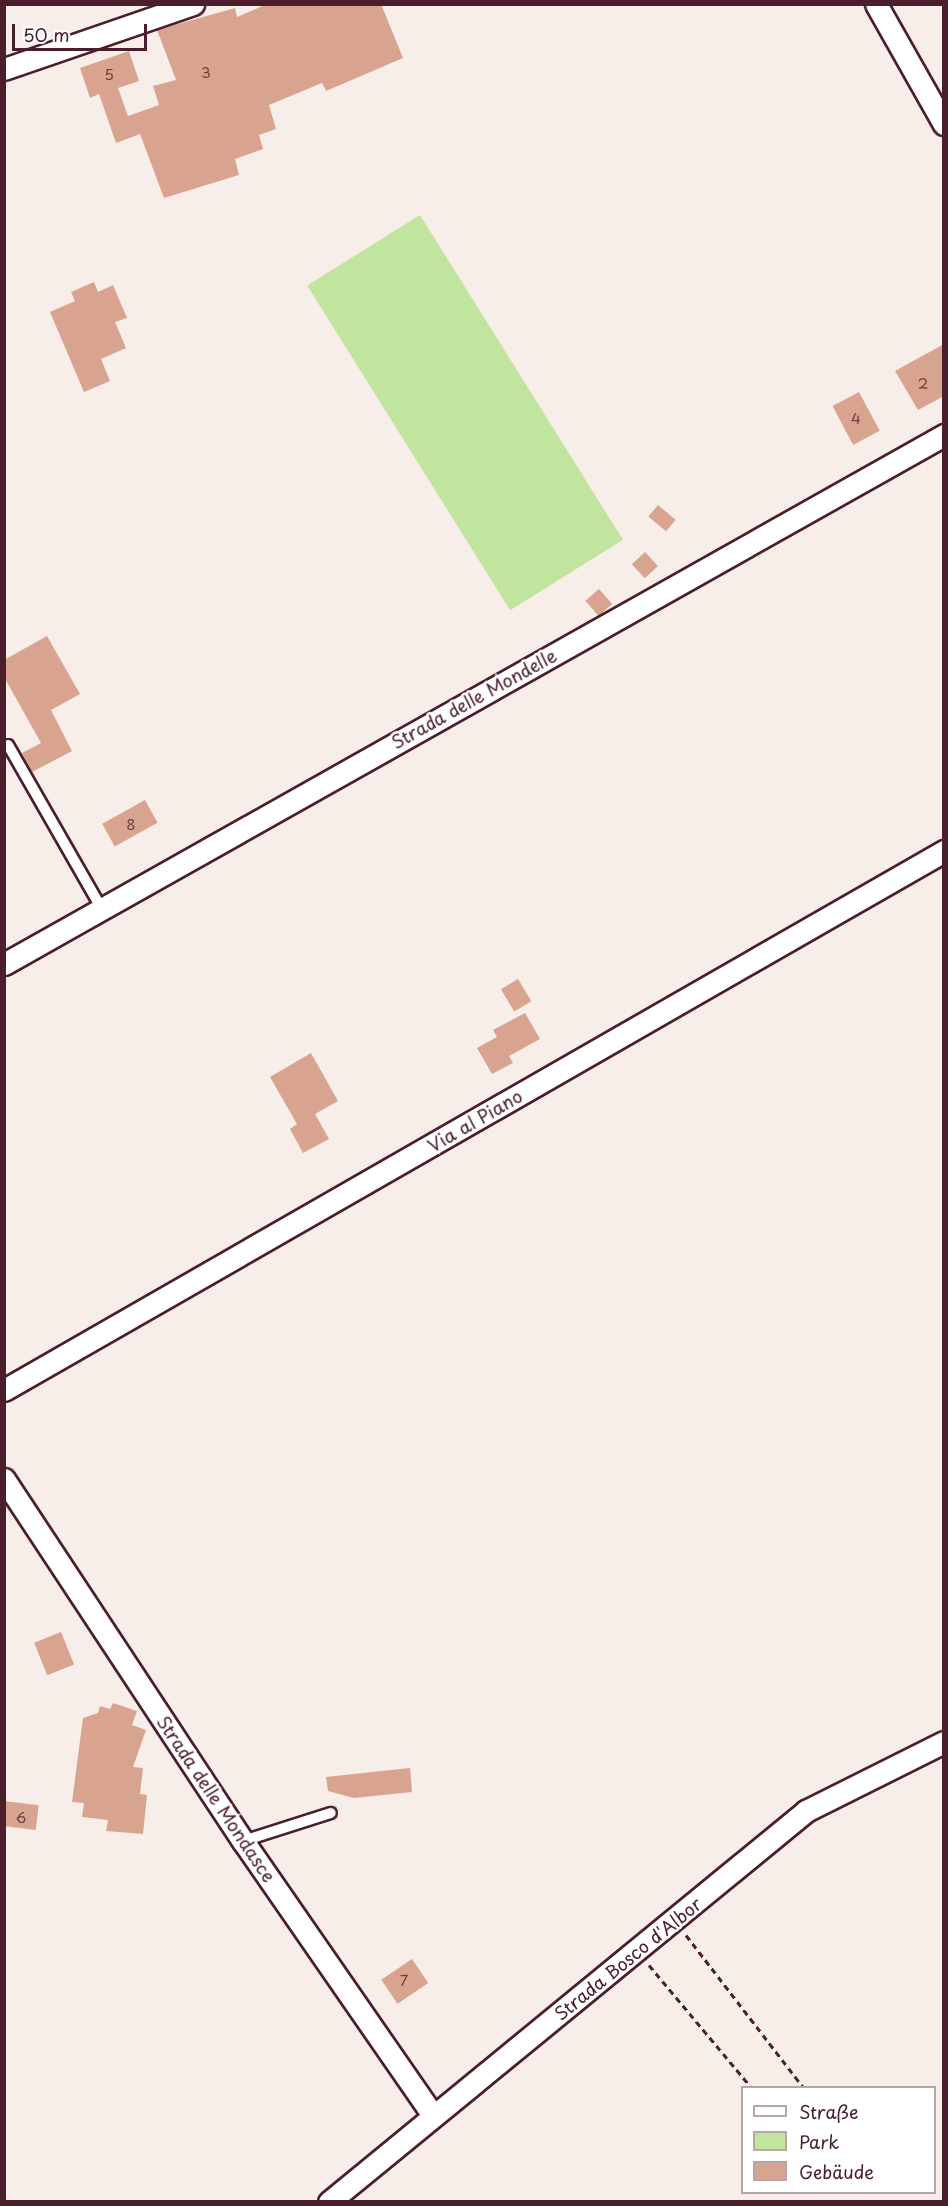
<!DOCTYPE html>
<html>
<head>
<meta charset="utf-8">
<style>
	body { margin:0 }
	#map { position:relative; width:948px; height:2206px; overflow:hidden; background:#f7ede9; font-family:"Playpen Sans",sans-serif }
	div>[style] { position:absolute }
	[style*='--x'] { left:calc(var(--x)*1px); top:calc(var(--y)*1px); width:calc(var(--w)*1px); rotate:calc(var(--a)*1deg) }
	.green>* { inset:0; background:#c1e49e; transform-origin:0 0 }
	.building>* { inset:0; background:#d9a48f; transform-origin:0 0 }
	.path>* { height:3px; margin-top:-1.5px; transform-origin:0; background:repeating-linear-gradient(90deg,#4a1f2b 0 6px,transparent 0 10.5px) }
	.roads { filter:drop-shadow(2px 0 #4a1f2b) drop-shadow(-2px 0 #4a1f2b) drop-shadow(0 2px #4a1f2b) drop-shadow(0 -2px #4a1f2b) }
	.lane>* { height:10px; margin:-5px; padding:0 5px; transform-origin:5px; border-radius:5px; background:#fff }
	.street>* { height:21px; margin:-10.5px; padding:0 10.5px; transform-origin:10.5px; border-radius:10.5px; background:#fff }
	span { translate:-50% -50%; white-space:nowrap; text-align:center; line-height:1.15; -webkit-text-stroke:5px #fff; paint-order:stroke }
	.number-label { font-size:15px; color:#6e4044 }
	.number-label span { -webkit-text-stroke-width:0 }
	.street-label { font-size:18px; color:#4a1f2b }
	.frame { position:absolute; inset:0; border:6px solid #4a1f2b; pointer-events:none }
	.legend { position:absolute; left:741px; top:2086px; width:195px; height:108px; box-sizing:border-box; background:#fff; border:2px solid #b7a5aa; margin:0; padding:8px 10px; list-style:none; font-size:18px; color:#4a1f2b }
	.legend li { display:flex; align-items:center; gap:12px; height:30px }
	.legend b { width:30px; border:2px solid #b7a5aa }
	.scale { position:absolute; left:12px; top:24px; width:135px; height:27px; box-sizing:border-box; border:3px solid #4a1f2b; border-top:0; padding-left:8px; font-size:18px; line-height:21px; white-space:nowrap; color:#4a1f2b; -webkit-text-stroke:4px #fff; paint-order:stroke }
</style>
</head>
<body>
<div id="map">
	<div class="green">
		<i style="left:420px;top:215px;width:383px;height:133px;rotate:58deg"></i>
	</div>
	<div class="building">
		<i style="clip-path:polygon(267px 4px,381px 4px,403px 58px,326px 91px,322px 83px,269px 105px,276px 129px,259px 135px,263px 149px,235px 159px,239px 175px,164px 198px,140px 134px,116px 143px,99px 94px,90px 98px,80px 68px,129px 51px,139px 81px,118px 88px,128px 116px,159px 105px,153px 86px,176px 80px,157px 30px,235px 8px,237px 17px)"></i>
		<i style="clip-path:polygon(94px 282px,98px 292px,113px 285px,127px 318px,115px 322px,126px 348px,101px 359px,110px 381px,84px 392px,50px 312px,75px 301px,71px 292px)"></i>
		<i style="clip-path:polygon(944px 344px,944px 396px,918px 410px,895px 371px)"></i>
		<i style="left:859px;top:392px;width:44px;height:30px;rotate:62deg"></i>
		<i style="left:658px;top:505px;width:23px;height:15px;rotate:40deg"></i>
		<i style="left:645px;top:552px;width:19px;height:18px;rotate:47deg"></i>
		<i style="left:599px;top:589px;width:20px;height:18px;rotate:49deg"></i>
		<i style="clip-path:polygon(47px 636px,80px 694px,51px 710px,72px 751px,32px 772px,22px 753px,41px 743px,4px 677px,4px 660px)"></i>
		<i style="left:145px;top:800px;width:26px;height:49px;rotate:61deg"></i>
		<i style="left:518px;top:979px;width:26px;height:20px;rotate:59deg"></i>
		<i style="clip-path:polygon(525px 1013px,540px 1039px,509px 1056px,513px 1063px,492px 1074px,477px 1048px,497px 1037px,493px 1030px)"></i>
		<i style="clip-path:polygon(311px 1053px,338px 1101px,315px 1114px,329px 1139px,303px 1153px,290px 1129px,297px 1124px,270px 1077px)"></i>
		<i style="left:61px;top:1632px;width:35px;height:29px;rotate:68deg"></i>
		<i style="clip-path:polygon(113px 1703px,137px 1711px,132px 1725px,146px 1730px,133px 1767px,143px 1768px,140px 1794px,147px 1795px,143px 1834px,106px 1831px,108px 1820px,82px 1817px,84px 1803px,72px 1802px,83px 1718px,98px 1713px,100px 1706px,110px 1709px)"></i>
		<i style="clip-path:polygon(410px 1768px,412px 1792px,354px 1798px,328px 1791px,326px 1777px)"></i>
		<i style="left:4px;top:1801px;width:35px;height:25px;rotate:7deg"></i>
		<i style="left:412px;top:1959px;width:29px;height:37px;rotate:56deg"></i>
	</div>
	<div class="path">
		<i style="--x:686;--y:1935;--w:193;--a:52.4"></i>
		<i style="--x:649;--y:1965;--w:160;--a:50.1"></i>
	</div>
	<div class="roads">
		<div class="lane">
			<i style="--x:8;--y:745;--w:189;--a:60.2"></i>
			<i style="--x:243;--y:1841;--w:92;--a:-17.7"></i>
		</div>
		<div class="street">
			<i style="--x:876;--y:4;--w:138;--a:60.5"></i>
			<i style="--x:4;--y:69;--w:200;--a:-19"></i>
			<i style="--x:4;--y:964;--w:1079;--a:-29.37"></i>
			<i style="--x:4;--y:1390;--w:1084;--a:-29.83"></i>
			<i style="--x:4;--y:1479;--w:434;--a:56.6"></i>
			<i style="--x:243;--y:1841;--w:333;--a:55.3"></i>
			<i style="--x:329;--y:2202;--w:617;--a:-39.34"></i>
			<i style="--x:806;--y:1811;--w:154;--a:-26.6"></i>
		</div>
	</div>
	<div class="number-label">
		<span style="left:206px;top:72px">3</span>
		<span style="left:109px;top:74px">5</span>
		<span style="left:923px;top:383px">2</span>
		<span style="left:856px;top:418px">4</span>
		<span style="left:131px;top:824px">8</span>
		<span style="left:21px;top:1817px">6</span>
		<span style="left:404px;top:1980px">7</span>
	</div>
	<div class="street-label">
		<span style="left:474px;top:699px;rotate:-29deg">Strada delle Mondelle</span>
		<span style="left:475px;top:1121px;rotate:-30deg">Via al Piano</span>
		<span style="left:216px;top:1799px;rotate:56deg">Strada delle Mondasce</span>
		<span style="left:628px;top:1959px;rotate:-39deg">Strada Bosco d'Albor</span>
	</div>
	<div class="frame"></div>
	<ul class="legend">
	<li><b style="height:8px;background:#fff"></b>Straße</li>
	<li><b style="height:16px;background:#c1e49e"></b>Park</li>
	<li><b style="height:16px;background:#d9a48f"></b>Gebäude</li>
	</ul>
	<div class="scale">50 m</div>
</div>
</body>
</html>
